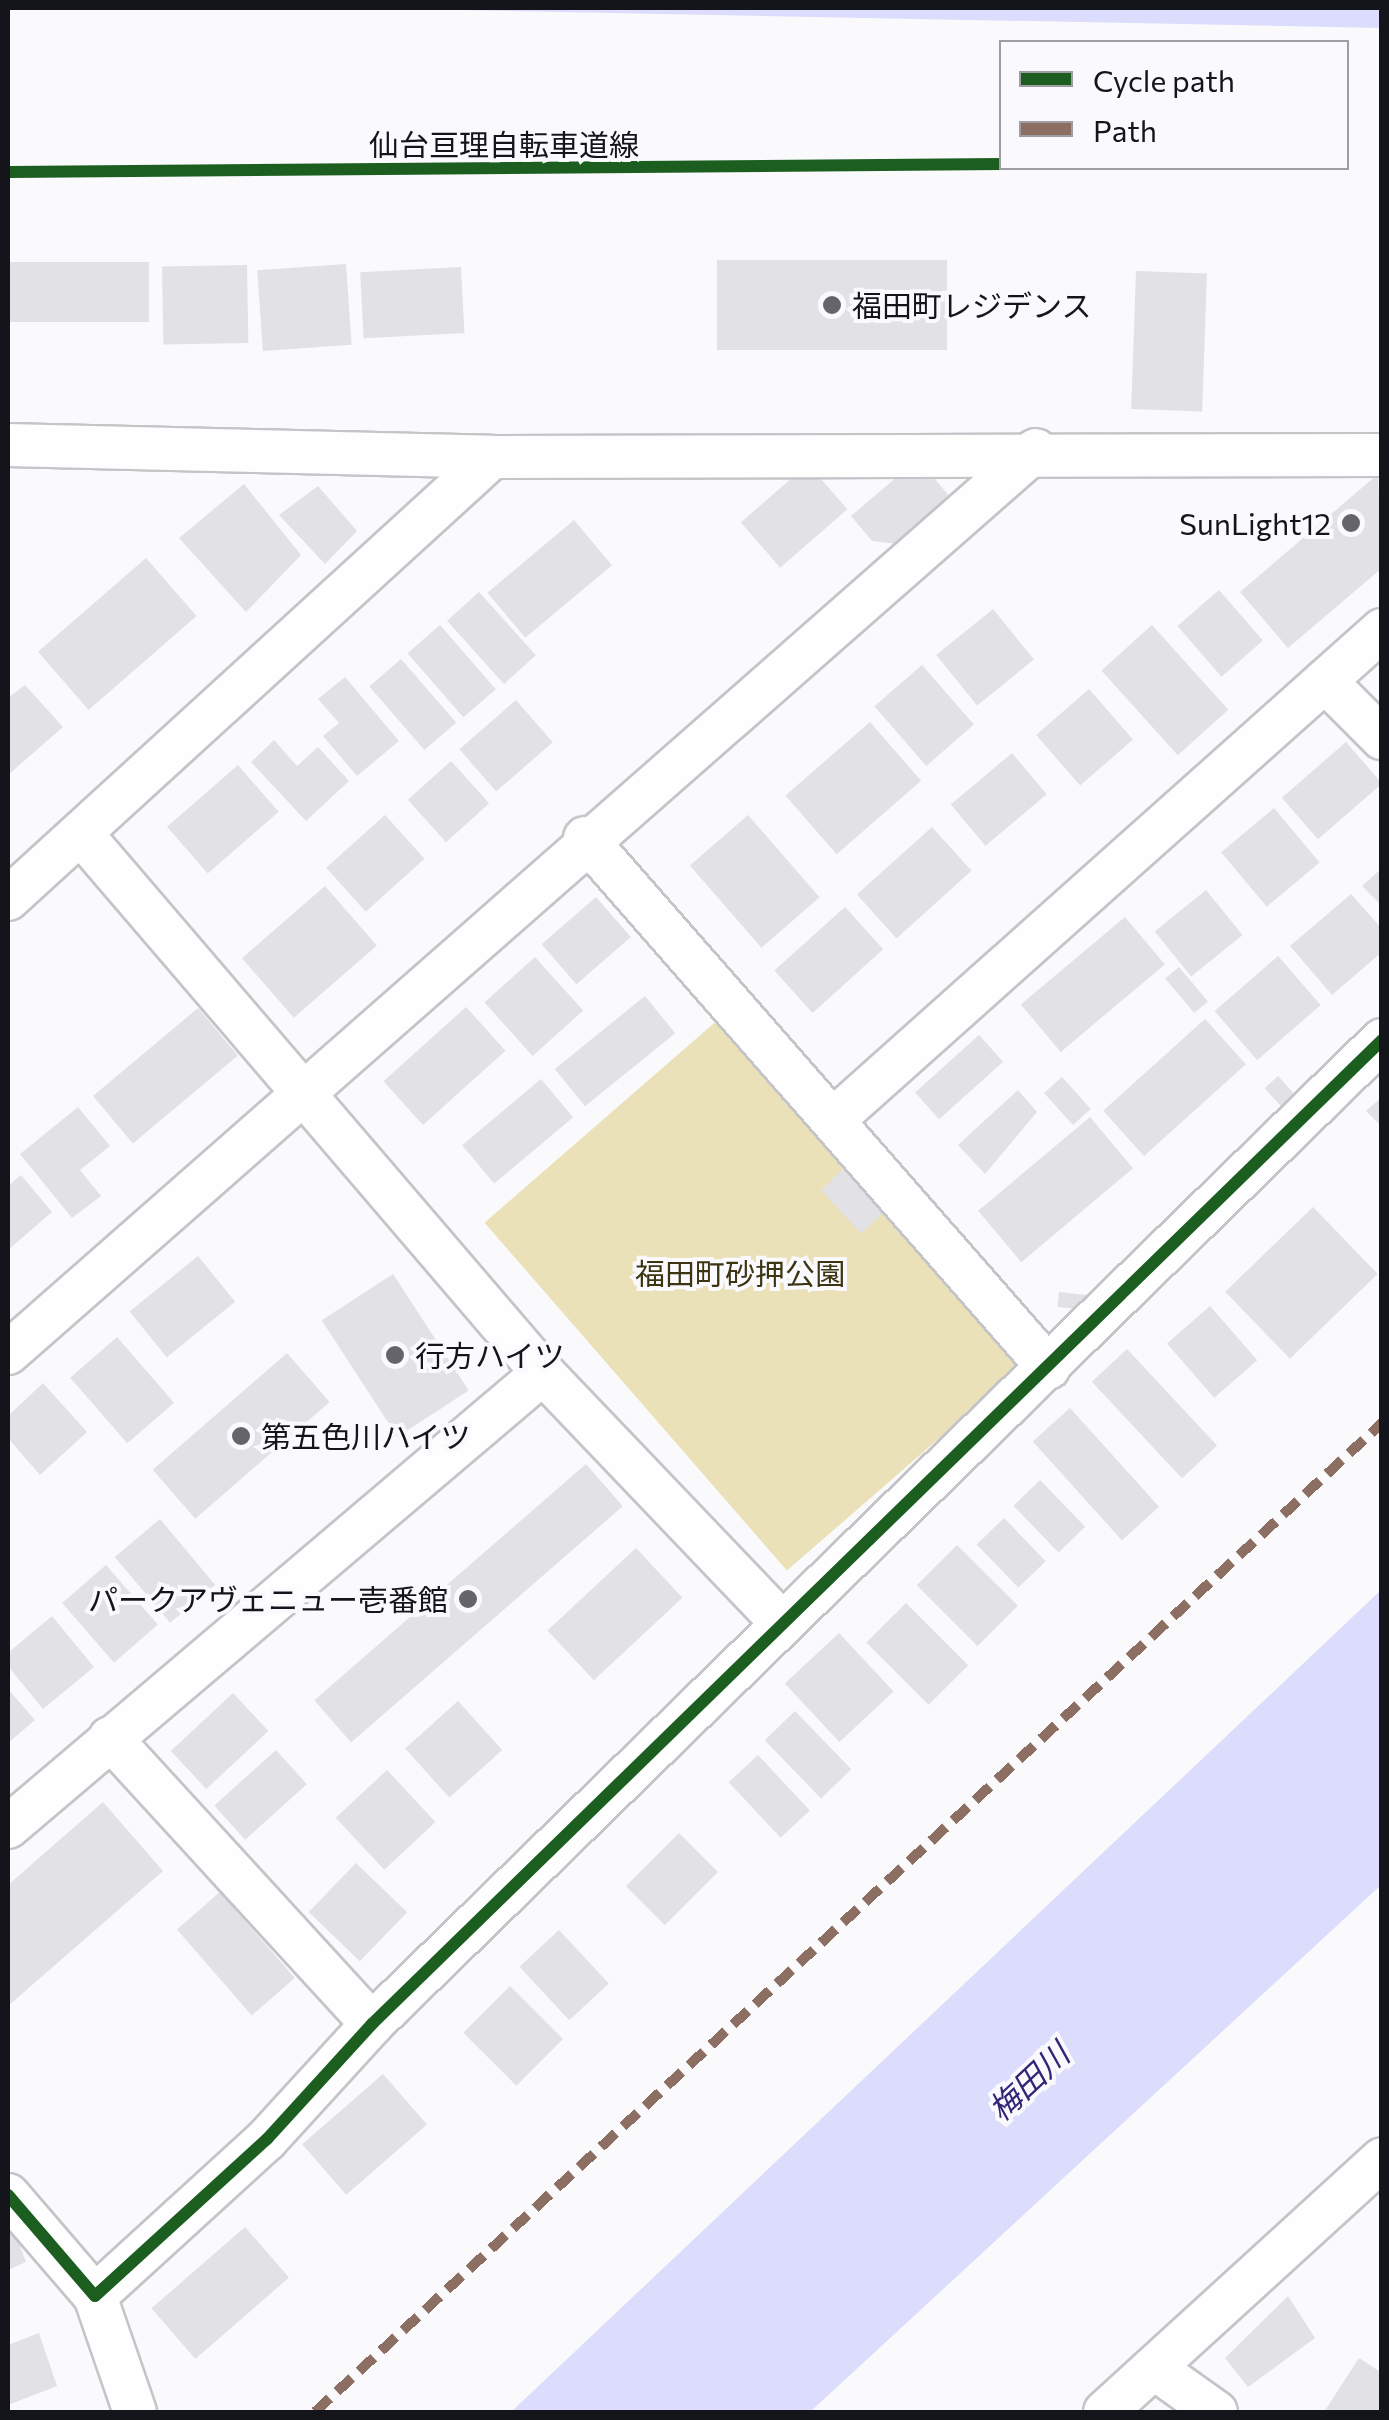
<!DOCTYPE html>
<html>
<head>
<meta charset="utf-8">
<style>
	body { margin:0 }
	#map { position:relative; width:1389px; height:2420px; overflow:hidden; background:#fafafd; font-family:Commissioner,"Noto Sans JP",sans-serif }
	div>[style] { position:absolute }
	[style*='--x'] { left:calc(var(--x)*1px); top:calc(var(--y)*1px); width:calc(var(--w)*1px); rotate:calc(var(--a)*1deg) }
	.green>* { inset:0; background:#eae1b8; transform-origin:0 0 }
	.water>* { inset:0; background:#dcdcfc }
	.building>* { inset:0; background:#e1e1e6; transform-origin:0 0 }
	.roads { filter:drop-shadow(2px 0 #c4c4c9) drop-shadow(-2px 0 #c4c4c9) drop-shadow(0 2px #c4c4c9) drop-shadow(0 -2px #c4c4c9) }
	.street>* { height:42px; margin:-21px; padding:0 21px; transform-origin:21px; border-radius:21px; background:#fefeff }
	.quiet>* { height:10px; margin-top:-5px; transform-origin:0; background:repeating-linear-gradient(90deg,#8d6e63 0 20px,transparent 0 30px) }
	.cycleway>* { height:12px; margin:-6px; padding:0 6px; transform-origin:6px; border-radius:6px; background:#1b5e20 }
	.dots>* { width:28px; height:28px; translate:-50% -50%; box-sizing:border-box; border:5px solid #f9f9fe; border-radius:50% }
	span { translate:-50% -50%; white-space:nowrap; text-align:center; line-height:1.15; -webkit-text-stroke:8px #f9f9fe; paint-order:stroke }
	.street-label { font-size:30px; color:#14141b }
	.poi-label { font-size:30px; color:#14141b }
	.left { translate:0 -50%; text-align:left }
	.right { translate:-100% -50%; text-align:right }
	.park-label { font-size:30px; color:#3d3512 }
	.water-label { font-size:32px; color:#332476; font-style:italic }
	.frame { position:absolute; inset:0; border:10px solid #14141b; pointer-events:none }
	.legend { position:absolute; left:999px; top:40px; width:350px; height:130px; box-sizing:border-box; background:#f9f9fe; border:2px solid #9d9da3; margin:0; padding:12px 18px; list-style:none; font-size:30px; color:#14141b }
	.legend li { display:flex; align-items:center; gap:20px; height:50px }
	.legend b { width:50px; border:2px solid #9d9da3 }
</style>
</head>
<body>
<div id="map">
	<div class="green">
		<i style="left:720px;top:1018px;width:461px;height:312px;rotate:49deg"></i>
	</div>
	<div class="water">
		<i style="clip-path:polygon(8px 8px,1381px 8px,1382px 28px,410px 9px)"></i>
		<i style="clip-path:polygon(1381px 1590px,1381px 1885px,810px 2412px,511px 2412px)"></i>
	</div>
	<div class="building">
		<i style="left:947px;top:260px;width:90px;height:230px;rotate:90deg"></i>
		<i style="left:149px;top:262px;width:60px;height:141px;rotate:90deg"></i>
		<i style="left:346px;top:264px;width:81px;height:89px;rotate:86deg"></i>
		<i style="left:247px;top:265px;width:78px;height:85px;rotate:89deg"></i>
		<i style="left:461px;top:267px;width:66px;height:101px;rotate:87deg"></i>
		<i style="left:1136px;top:271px;width:71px;height:138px;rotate:2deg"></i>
		<i style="clip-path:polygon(918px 459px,956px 504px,905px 545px,872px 541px,851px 516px)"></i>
		<i style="left:808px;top:464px;width:60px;height:89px;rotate:49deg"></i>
		<i style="clip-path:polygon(1378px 474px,1382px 568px,1288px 648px,1240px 592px)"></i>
		<i style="clip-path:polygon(244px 484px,301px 555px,246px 612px,179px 538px)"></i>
		<i style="clip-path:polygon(318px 486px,357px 531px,325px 564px,279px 515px)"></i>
		<i style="left:574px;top:520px;width:59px;height:113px;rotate:50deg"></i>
		<i style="left:146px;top:558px;width:77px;height:143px;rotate:49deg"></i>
		<i style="left:1219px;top:590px;width:67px;height:55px;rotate:49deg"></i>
		<i style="left:479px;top:592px;width:85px;height:43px;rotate:48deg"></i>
		<i style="left:993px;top:609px;width:65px;height:73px;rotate:51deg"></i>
		<i style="left:440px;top:625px;width:85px;height:43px;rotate:49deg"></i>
		<i style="left:1152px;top:625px;width:114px;height:68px;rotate:48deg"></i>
		<i style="left:401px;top:659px;width:84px;height:42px;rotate:49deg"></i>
		<i style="left:922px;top:665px;width:79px;height:63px;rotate:49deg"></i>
		<i style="clip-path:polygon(345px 677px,399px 741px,357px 776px,323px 736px,339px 723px,318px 699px)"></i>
		<i style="clip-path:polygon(25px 685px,63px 727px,8px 775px,8px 698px)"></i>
		<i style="left:1089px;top:689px;width:67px;height:70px;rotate:49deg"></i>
		<i style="left:516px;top:700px;width:56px;height:75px;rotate:49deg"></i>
		<i style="left:870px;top:722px;width:78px;height:112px;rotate:49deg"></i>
		<i style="clip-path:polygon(274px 740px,297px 766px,318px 747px,349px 781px,306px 821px,251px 762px)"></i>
		<i style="left:1346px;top:742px;width:55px;height:85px;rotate:49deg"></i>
		<i style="left:1012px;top:753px;width:54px;height:80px;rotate:50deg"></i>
		<i style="left:451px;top:761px;width:57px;height:58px;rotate:48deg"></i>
		<i style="left:238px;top:765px;width:62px;height:94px;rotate:49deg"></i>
		<i style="left:1274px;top:808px;width:71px;height:69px;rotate:50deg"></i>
		<i style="left:385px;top:815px;width:59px;height:79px;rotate:48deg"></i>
		<i style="left:748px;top:815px;width:109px;height:77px;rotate:49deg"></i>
		<i style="left:932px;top:827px;width:59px;height:101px;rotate:48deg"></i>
		<i style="clip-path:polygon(1382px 868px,1382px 906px,1362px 886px)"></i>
		<i style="left:325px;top:886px;width:79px;height:110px;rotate:49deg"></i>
		<i style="left:1206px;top:890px;width:58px;height:66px;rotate:51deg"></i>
		<i style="clip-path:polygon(1351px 894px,1382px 929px,1382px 952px,1332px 995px,1290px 946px)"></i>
		<i style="left:596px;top:897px;width:53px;height:72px;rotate:49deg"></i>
		<i style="left:845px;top:907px;width:57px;height:95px;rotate:48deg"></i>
		<i style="left:1125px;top:917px;width:62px;height:136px;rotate:50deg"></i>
		<i style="left:1278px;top:956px;width:65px;height:84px;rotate:49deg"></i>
		<i style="left:535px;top:957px;width:72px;height:68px;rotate:48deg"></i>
		<i style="left:1179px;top:967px;width:45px;height:18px;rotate:50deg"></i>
		<i style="left:645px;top:996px;width:48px;height:116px;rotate:51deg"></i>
		<i style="left:466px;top:1007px;width:59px;height:111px;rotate:48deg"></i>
		<i style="left:198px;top:1008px;width:62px;height:137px;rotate:50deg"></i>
		<i style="left:1205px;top:1019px;width:61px;height:137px;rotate:48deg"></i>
		<i style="left:979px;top:1035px;width:36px;height:86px;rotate:48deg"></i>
		<i style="left:1278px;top:1076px;width:24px;height:18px;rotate:48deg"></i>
		<i style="left:1062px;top:1077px;width:43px;height:24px;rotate:48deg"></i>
		<i style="left:541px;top:1079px;width:50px;height:103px;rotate:50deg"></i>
		<i style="clip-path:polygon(1018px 1090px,1037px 1112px,985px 1174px,958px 1145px)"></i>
		<i style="clip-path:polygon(1382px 1097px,1382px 1127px,1366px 1111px)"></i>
		<i style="clip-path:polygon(78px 1107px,110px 1146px,80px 1170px,101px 1196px,72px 1218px,20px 1154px)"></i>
		<i style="left:1090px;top:1117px;width:67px;height:146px;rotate:50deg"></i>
		<i style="left:853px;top:1160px;width:59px;height:44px;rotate:47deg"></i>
		<i style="clip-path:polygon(21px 1175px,52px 1212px,8px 1250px,8px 1186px)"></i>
		<i style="left:1313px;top:1207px;width:93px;height:122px;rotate:46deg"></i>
		<i style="left:198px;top:1256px;width:59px;height:88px;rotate:51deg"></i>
		<i style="left:393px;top:1274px;width:139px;height:85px;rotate:57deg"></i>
		<i style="left:1059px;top:1292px;width:30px;height:15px;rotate:6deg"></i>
		<i style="left:1210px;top:1306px;width:72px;height:57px;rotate:49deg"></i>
		<i style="left:117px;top:1337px;width:87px;height:62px;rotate:49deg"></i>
		<i style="left:1127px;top:1349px;width:132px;height:48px;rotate:47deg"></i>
		<i style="left:287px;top:1353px;width:65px;height:178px;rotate:49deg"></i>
		<i style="clip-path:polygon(43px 1383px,87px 1432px,40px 1475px,8px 1438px,8px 1416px)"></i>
		<i style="left:1070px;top:1408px;width:133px;height:50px;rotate:48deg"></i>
		<i style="left:586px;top:1464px;width:56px;height:360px;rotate:49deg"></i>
		<i style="left:1040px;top:1480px;width:65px;height:37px;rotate:46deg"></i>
		<i style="left:1004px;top:1518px;width:60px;height:38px;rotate:46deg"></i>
		<i style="left:160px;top:1519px;width:86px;height:59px;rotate:50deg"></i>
		<i style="left:957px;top:1545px;width:86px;height:57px;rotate:45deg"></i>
		<i style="left:636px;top:1548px;width:68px;height:121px;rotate:47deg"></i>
		<i style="left:106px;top:1565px;width:79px;height:58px;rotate:49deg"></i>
		<i style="left:906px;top:1603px;width:88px;height:56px;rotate:45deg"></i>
		<i style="clip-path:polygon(52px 1616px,94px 1667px,43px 1709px,8px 1666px,8px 1653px)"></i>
		<i style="left:839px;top:1633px;width:80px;height:74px;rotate:47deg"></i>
		<i style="clip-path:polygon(8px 1689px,35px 1720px,8px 1743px)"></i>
		<i style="left:233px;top:1693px;width:52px;height:85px;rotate:47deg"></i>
		<i style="left:458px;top:1701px;width:66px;height:71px;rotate:48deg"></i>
		<i style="left:795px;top:1711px;width:81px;height:42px;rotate:46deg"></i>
		<i style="left:276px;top:1750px;width:46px;height:83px;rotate:48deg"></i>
		<i style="left:758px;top:1755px;width:76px;height:40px;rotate:47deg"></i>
		<i style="left:387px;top:1770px;width:71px;height:70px;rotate:47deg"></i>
		<i style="clip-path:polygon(103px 1802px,163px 1871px,8px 2006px,8px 1885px)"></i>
		<i style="left:679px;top:1833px;width:55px;height:75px;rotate:45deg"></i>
		<i style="left:356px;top:1863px;width:71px;height:68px;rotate:44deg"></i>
		<i style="left:220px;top:1892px;width:114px;height:57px;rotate:49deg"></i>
		<i style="left:559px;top:1930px;width:73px;height:54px;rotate:47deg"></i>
		<i style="left:510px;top:1986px;width:75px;height:66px;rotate:45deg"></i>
		<i style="left:383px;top:2074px;width:67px;height:107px;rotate:49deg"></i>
		<i style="clip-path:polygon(8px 2214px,26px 2262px,8px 2270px)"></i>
		<i style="left:245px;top:2227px;width:67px;height:124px;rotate:49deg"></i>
		<i style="clip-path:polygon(1288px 2296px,1315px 2338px,1248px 2387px,1225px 2358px)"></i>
		<i style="clip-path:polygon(39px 2333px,57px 2386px,8px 2405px,8px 2345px)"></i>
		<i style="clip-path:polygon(1359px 2358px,1382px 2373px,1382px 2412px,1324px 2412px)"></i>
	</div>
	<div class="roads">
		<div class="street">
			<i style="--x:8;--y:445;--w:484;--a:1.4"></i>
			<i style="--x:492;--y:457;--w:890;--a:-0.13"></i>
			<i style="--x:1325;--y:681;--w:81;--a:45"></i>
			<i style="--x:83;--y:836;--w:707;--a:49.42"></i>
			<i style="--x:543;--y:1373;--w:347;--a:46.3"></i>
			<i style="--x:585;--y:838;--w:704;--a:48.8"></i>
			<i style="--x:8;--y:899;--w:655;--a:-42.4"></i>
			<i style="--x:833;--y:1120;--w:736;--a:-41.75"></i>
			<i style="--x:8;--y:1353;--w:1368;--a:-41.3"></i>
			<i style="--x:110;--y:1738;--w:388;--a:47.5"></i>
			<i style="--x:8;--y:1827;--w:702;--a:-40.32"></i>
			<i style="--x:8;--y:2195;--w:133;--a:49.3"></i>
			<i style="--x:95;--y:2296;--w:233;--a:-42.4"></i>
			<i style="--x:267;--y:2139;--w:156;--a:-47.6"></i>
			<i style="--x:372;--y:2024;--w:1410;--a:-44.25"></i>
			<i style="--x:95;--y:2296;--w:123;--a:71"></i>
			<i style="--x:1154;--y:2368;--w:76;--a:35.4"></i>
			<i style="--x:1105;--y:2412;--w:375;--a:-42.4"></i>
		</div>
	</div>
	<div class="quiet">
		<i style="--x:315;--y:2412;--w:1455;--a:-42.83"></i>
	</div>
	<div class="cycleway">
		<i style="--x:8;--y:172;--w:994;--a:-0.46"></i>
		<i style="--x:8;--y:2195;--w:133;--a:49.3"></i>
		<i style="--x:95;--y:2296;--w:233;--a:-42.4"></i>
		<i style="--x:267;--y:2139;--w:156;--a:-47.6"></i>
		<i style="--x:372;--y:2024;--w:1410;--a:-44.25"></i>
	</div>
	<div class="dots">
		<i style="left:832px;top:305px;background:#64646a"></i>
		<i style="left:1351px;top:523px;background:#64646a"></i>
		<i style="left:395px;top:1355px;background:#64646a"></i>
		<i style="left:241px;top:1436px;background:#64646a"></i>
		<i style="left:468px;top:1599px;background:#64646a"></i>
	</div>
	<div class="street-label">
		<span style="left:504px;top:144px">仙台亘理自転車道線</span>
	</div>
	<div class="poi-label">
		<span class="left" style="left:852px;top:305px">福田町レジデンス</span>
		<span class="right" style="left:1331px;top:523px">SunLight12</span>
		<span class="left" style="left:415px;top:1355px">行方ハイツ</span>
		<span class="left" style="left:261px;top:1436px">第五色川ハイツ</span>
		<span class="right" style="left:448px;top:1599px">パークアヴェニュー壱番館</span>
	</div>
	<div class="park-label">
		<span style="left:740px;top:1273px">福田町砂押公園</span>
	</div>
	<div class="water-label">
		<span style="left:1028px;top:2081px;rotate:-43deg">梅田川</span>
	</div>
	<div class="frame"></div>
	<ul class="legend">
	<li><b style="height:12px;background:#1b5e20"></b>Cycle path</li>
	<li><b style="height:12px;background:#8d6e63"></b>Path</li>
	</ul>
</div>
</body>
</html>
